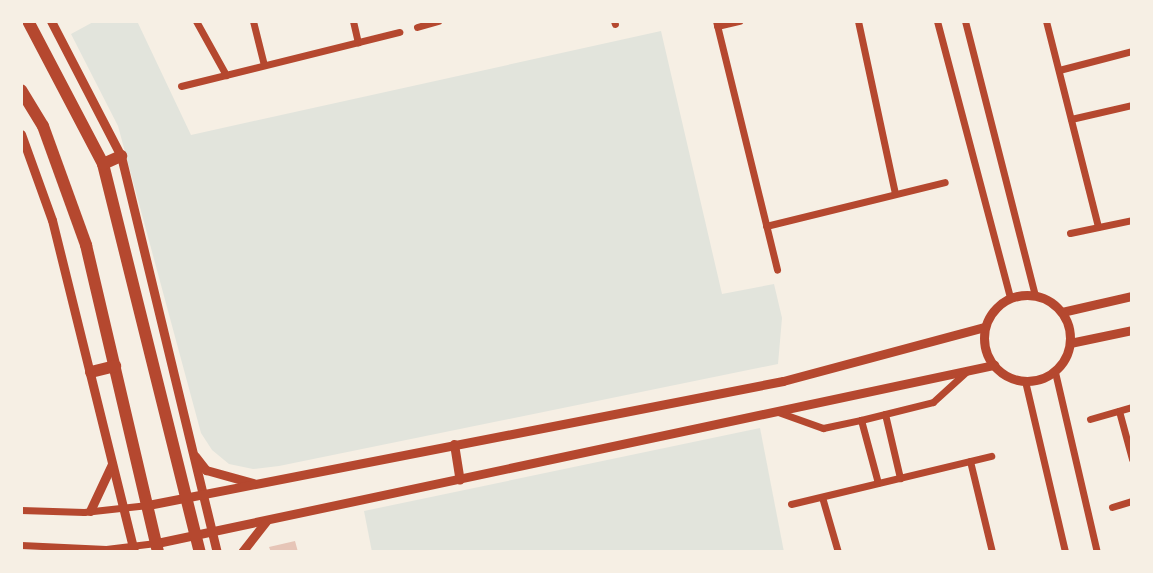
<!DOCTYPE html>
<html>
<head>
<meta charset="utf-8">
<style>
	body { margin:0 }
	#map { position:relative; width:1153px; height:573px; overflow:hidden; background:#f6efe4; font-family:Inter,sans-serif }
	div>[style] { position:absolute }
	[style*='--x'] { left:calc(var(--x)*1px); top:calc(var(--y)*1px); width:calc(var(--w)*1px); rotate:calc(var(--a)*1deg) }
	.green>* { inset:0; background:#e2e4dc }
	.building>* { inset:0; background:#e6c5b7 }
	.minor>* { height:7px; margin:-3.5px; padding:0 3.5px; transform-origin:3.5px; border-radius:3.5px; background:#b5482f }
	.tertiary>* { height:9px; margin:-4.5px; padding:0 4.5px; transform-origin:4.5px; border-radius:4.5px; background:#b5482f }
	.tertiary>.ring { margin:-4.5px; padding:0; box-sizing:content-box; background:none; border:9px solid #b5482f; border-radius:50% }
	.trunk>* { height:12px; margin:-6px; padding:0 6px; transform-origin:6px; border-radius:6px; background:#b5482f }
	span { translate:-50% -50%; white-space:nowrap; text-align:center; line-height:1.15; -webkit-text-stroke:5px #f6efe4; paint-order:stroke }
	.frame { position:absolute; inset:0; border:23px solid #f6efe4; pointer-events:none }
</style>
</head>
<body>
<div id="map">
	<div class="green">
		<i style="clip-path:polygon(95px 21px,137px 21px,191px 135px,661px 31px,722px 294px,774px 284px,782px 318px,778px 364px,279px 466px,253px 469px,229px 464px,212px 450px,201px 433px,118px 126px,71px 34px)"></i>
		<i style="clip-path:polygon(760px 428px,784px 552px,372px 552px,364px 511px)"></i>
	</div>
	<div class="building">
		<i style="clip-path:polygon(295px 541px,298px 552px,271px 552px,269px 547px)"></i>
	</div>
	<div class="minor">
		<i style="--x:196;--y:21;--w:62;--a:60.9"></i>
		<i style="--x:253;--y:21;--w:45;--a:76"></i>
		<i style="--x:353;--y:21;--w:22;--a:77"></i>
		<i style="--x:614;--y:21;--w:3;--a:72"></i>
		<i style="--x:716;--y:21;--w:256;--a:76.2"></i>
		<i style="--x:858;--y:21;--w:176;--a:77.9"></i>
		<i style="--x:937;--y:21;--w:286;--a:75.2"></i>
		<i style="--x:965;--y:21;--w:283;--a:75.7"></i>
		<i style="--x:1046;--y:21;--w:212;--a:75.8"></i>
		<i style="--x:717;--y:26;--w:23;--a:-13"></i>
		<i style="--x:417;--y:27;--w:22;--a:-16"></i>
		<i style="--x:1059;--y:70;--w:75;--a:-14.6"></i>
		<i style="--x:181;--y:86;--w:225;--a:-13.9"></i>
		<i style="--x:1071;--y:119;--w:63;--a:-12.9"></i>
		<i style="--x:766;--y:226;--w:184;--a:-13.8"></i>
		<i style="--x:1070;--y:233;--w:63;--a:-11.8"></i>
		<i style="--x:1055;--y:372;--w:185;--a:76.9"></i>
		<i style="--x:1025;--y:381;--w:176;--a:76.8"></i>
		<i style="--x:1119;--y:411;--w:50;--a:74.8"></i>
		<i style="--x:778;--y:412;--w:48;--a:19.6"></i>
		<i style="--x:823;--y:428;--w:39;--a:-12"></i>
		<i style="--x:861;--y:420;--w:74;--a:-14"></i>
		<i style="--x:933;--y:402;--w:47;--a:-42.4"></i>
		<i style="--x:885;--y:414;--w:66;--a:76.8"></i>
		<i style="--x:1090;--y:419;--w:44;--a:-15.9"></i>
		<i style="--x:861;--y:420;--w:65;--a:74.9"></i>
		<i style="--x:970;--y:461;--w:94;--a:76.4"></i>
		<i style="--x:822;--y:497;--w:57;--a:73.8"></i>
		<i style="--x:791;--y:504;--w:206;--a:-13.5"></i>
		<i style="--x:1112;--y:507;--w:21;--a:-17"></i>
		<i style="--x:21;--y:510;--w:63;--a:1.8"></i>
		<i style="--x:84;--y:512;--w:64;--a:-6.2"></i>
		<i style="--x:21;--y:545;--w:85;--a:2.7"></i>
		<i style="--x:106;--y:549;--w:50;--a:-6.8"></i>
	</div>
	<div class="tertiary">
		<i style="--x:51;--y:21;--w:152;--a:62.6"></i>
		<i style="--x:121;--y:156;--w:407;--a:76.4"></i>
		<i style="--x:21;--y:134;--w:91;--a:70.2"></i>
		<i style="--x:52;--y:220;--w:342;--a:76.1"></i>
		<i class="ring" style="left:984px;top:295px;width:77px;height:77px"></i>
		<i style="--x:1062;--y:312;--w:72;--a:-12.9"></i>
		<i style="--x:1070;--y:343;--w:63;--a:-11.8"></i>
		<i style="--x:454;--y:444;--w:36;--a:81"></i>
		<i style="--x:195;--y:456;--w:18;--a:52"></i>
		<i style="--x:206;--y:470;--w:49;--a:15.5"></i>
		<i style="--x:148;--y:505;--w:647;--a:-11.05"></i>
		<i style="--x:783;--y:381;--w:209;--a:-15"></i>
		<i style="--x:90;--y:511;--w:52;--a:-64.9"></i>
		<i style="--x:157;--y:543;--w:856;--a:-12.01"></i>
		<i style="--x:73;--y:549;--w:7;--a:27"></i>
		<i style="--x:242;--y:552;--w:39;--a:-52"></i>
	</div>
	<div class="trunk">
		<i style="--x:28;--y:21;--w:161;--a:62.3"></i>
		<i style="--x:103;--y:164;--w:400;--a:76"></i>
		<i style="--x:21;--y:90;--w:42;--a:58.6"></i>
		<i style="--x:43;--y:126;--w:127;--a:70.1"></i>
		<i style="--x:86;--y:245;--w:315;--a:76.8"></i>
		<i style="--x:103;--y:164;--w:20;--a:-24"></i>
		<i style="--x:91;--y:372;--w:25;--a:-14"></i>
	</div>
	<div class="frame"></div>
</div>
</body>
</html>
